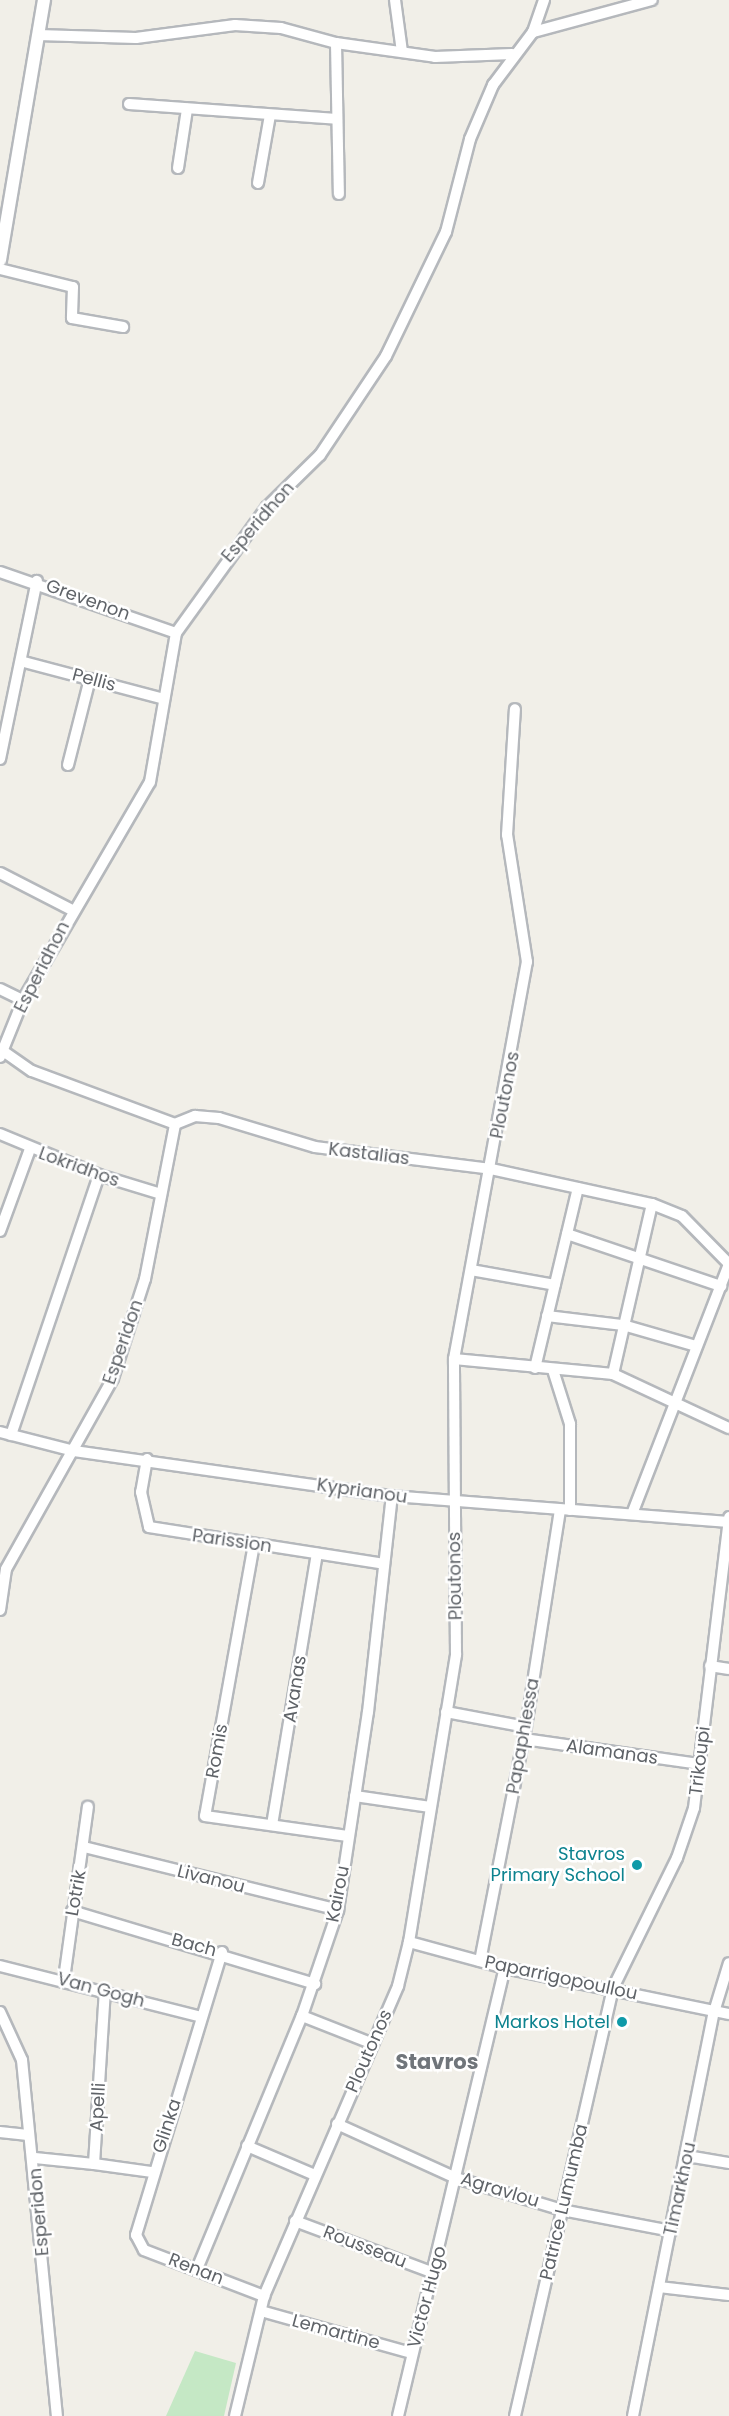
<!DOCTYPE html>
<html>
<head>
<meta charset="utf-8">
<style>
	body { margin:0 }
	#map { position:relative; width:729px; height:2416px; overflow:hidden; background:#f1efe8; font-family:Poppins,sans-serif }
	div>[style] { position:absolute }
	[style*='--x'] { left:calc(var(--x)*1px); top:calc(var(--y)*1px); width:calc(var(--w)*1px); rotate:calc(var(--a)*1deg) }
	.green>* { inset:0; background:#c5e8c5 }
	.roads { filter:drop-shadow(2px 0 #b5b8bc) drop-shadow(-2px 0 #b5b8bc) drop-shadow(0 2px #b5b8bc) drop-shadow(0 -2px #b5b8bc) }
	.minor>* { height:10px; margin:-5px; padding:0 5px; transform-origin:5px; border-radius:5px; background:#fff }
	.tertiary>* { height:12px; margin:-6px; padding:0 6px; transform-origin:6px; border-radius:6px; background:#fff }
	.dots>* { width:16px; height:16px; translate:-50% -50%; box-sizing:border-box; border:3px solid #fff; border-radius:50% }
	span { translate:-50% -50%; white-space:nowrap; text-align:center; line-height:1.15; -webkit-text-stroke:5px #fff; paint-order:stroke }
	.street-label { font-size:18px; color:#5f6368 }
	.culture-label { font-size:18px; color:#0d838f }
	.right { translate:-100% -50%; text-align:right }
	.quarter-label { font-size:21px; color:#70757a; font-weight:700 }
</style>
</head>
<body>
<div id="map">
	<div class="green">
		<i style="clip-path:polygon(195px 2351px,236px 2363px,224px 2416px,166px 2416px)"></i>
	</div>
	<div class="roads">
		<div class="minor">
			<i style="--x:395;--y:0;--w:52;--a:82.3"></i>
			<i style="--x:533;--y:32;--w:123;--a:-15.1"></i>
			<i style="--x:38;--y:35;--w:98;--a:1.8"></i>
			<i style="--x:136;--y:38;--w:100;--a:-7.5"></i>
			<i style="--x:235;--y:25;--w:46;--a:3.7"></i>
			<i style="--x:281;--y:28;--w:57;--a:15.3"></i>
			<i style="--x:336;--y:43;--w:100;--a:8"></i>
			<i style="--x:435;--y:57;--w:77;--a:-2.2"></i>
			<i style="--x:336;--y:43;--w:151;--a:88.9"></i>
			<i style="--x:129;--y:104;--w:208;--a:4.1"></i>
			<i style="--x:178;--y:168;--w:60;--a:-81.3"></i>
			<i style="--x:258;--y:183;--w:69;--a:-80"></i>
			<i style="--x:0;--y:269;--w:75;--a:13.9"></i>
			<i style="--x:73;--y:287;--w:31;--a:92"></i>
			<i style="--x:72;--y:318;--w:52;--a:10"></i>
			<i style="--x:0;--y:572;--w:186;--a:19.1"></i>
			<i style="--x:24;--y:662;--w:145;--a:14.8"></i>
			<i style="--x:0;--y:759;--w:182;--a:-78.3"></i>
			<i style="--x:68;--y:765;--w:89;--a:-75.7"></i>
			<i style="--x:0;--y:873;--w:81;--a:27.2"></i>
			<i style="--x:0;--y:989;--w:25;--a:26"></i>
			<i style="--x:3;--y:1051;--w:35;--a:35"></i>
			<i style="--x:32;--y:1071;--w:153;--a:20.3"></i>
			<i style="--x:175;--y:1124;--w:22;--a:-22"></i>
			<i style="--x:195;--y:1116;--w:24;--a:5"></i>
			<i style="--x:219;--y:1118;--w:100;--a:16.8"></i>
			<i style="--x:315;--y:1147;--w:177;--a:7.1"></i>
			<i style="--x:491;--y:1169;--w:165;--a:12.3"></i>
			<i style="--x:652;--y:1204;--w:32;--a:22"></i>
			<i style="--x:682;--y:1216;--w:67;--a:45.6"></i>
			<i style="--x:729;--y:1264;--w:266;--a:111.2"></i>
			<i style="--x:0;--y:1057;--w:61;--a:-68"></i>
			<i style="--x:23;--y:1000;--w:252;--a:-59.8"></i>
			<i style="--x:150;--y:782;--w:151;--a:-80.1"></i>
			<i style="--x:176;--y:633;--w:155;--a:-54.2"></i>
			<i style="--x:267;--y:507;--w:74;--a:-44.5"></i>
			<i style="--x:320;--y:455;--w:119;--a:-56.3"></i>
			<i style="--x:386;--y:356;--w:138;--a:-64.2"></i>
			<i style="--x:446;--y:232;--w:96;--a:-75.5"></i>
			<i style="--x:470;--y:139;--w:59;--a:-66.9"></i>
			<i style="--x:493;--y:85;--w:66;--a:-53"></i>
			<i style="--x:533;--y:32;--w:34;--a:-71"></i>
			<i style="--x:0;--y:1134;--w:107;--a:22.5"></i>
			<i style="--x:99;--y:1175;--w:65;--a:17"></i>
			<i style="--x:0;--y:1231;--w:87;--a:-69.9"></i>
			<i style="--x:567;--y:1234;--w:163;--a:18.7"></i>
			<i style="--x:471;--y:1270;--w:85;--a:10.1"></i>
			<i style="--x:547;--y:1316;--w:77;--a:6.8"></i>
			<i style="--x:623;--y:1325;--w:76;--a:16"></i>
			<i style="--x:454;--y:1359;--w:160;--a:5.4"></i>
			<i style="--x:613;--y:1374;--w:128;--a:25"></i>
			<i style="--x:535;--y:1368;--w:185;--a:-76.6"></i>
			<i style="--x:553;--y:1370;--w:57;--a:72.5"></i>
			<i style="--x:570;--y:1424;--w:86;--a:90"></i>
			<i style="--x:613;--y:1374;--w:174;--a:-77.1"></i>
			<i style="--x:0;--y:1432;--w:76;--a:14.4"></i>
			<i style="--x:74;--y:1451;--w:321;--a:8.1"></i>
			<i style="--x:392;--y:1496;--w:336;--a:4.4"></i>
			<i style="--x:11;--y:1435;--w:274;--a:-71.3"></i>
			<i style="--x:147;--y:1459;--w:34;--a:100"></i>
			<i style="--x:141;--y:1492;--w:36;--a:77"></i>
			<i style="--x:149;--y:1527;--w:238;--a:8.9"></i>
			<i style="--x:254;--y:1544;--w:276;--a:100.2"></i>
			<i style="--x:205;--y:1816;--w:144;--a:8"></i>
			<i style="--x:0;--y:1610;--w:41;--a:-81.7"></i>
			<i style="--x:6;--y:1569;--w:219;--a:-60.7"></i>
			<i style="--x:113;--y:1378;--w:104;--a:-72.1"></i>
			<i style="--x:145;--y:1279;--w:158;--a:-79"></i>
			<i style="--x:710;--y:1666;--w:19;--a:9"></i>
			<i style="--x:446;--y:1712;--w:81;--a:10.6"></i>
			<i style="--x:524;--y:1739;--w:178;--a:8.1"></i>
			<i style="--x:355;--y:1796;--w:76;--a:8.3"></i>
			<i style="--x:272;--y:1825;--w:275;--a:-80.6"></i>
			<i style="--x:84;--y:1847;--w:262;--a:13.9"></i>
			<i style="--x:72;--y:1911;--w:254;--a:16.7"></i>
			<i style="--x:409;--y:1942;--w:99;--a:15.2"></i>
			<i style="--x:505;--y:1968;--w:229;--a:11.6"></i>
			<i style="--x:222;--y:1952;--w:296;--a:106.9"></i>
			<i style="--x:136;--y:2235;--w:17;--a:62"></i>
			<i style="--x:144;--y:2250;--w:129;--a:21"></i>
			<i style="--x:480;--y:1961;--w:238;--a:-78.9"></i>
			<i style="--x:526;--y:1727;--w:220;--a:-81.1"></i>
			<i style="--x:0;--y:1966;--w:208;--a:14.2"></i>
			<i style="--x:64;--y:1979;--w:174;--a:-82.1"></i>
			<i style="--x:0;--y:2012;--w:53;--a:65.4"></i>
			<i style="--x:22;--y:2060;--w:358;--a:84.4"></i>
			<i style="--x:302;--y:2016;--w:74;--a:21.4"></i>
			<i style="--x:337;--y:2124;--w:131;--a:24.4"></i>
			<i style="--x:456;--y:2178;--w:111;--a:16.8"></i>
			<i style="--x:562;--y:2210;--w:111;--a:10.9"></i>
			<i style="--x:0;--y:2132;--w:28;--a:6"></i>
			<i style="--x:247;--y:2146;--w:74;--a:23.1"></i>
			<i style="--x:687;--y:2156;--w:43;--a:9.5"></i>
			<i style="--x:35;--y:2158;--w:59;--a:5.8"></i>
			<i style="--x:94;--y:2164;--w:174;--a:-86.4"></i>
			<i style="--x:94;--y:2164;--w:59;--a:7.9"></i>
			<i style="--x:295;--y:2221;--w:148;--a:20.5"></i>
			<i style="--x:197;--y:2269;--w:274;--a:-67.5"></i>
			<i style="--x:302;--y:2016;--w:112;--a:-71.2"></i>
			<i style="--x:338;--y:1910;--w:200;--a:-81.4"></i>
			<i style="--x:368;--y:1712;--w:217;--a:-83.7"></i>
			<i style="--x:659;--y:2287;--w:70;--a:6.5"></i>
			<i style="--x:261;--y:2311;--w:156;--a:15.6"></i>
			<i style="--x:235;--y:2416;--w:123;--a:-76.4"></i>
			<i style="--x:264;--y:2296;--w:338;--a:-66.6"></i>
			<i style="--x:398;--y:1986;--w:45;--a:-76"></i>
			<i style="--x:409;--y:1942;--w:291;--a:-80.7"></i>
			<i style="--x:456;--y:1655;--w:296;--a:-90.4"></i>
			<i style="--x:454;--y:1359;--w:404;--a:-79.6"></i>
			<i style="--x:527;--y:962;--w:129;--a:-98.9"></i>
			<i style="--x:507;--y:835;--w:126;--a:-86.4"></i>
			<i style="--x:398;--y:2416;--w:461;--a:-76.6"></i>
			<i style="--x:515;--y:2416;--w:439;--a:-77.1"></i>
			<i style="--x:613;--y:1988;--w:145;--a:-63.8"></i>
			<i style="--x:677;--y:1858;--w:53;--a:-71.2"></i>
			<i style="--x:694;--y:1808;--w:293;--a:-83.1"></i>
			<i style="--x:633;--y:2416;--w:412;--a:-78.7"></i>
			<i style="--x:714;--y:2012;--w:51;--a:-73"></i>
		</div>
		<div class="tertiary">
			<i style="--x:0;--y:260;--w:264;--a:-80.4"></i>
		</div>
	</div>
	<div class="dots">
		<i style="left:637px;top:1865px;background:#0f9aa8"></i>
		<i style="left:622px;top:2022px;background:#0f9aa8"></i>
	</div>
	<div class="street-label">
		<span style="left:258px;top:522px;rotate:-49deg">Esperidhon</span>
		<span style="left:88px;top:600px;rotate:20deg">Grevenon</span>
		<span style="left:94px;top:680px;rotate:15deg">Pellis</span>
		<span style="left:42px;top:967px;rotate:-63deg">Esperidhon</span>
		<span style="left:505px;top:1095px;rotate:-79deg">Ploutonos</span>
		<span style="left:369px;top:1154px;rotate:7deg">Kastalias</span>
		<span style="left:79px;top:1167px;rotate:20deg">Lokridhos</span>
		<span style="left:123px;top:1342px;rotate:-71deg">Esperidon</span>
		<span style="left:362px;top:1491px;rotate:8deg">Kyprianou</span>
		<span style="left:232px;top:1541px;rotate:8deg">Parission</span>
		<span style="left:455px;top:1576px;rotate:-91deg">Ploutonos</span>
		<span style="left:295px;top:1689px;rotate:-81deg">Avanas</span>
		<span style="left:523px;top:1736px;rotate:-80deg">Papaphlessa</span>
		<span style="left:217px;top:1751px;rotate:-80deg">Romis</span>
		<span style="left:612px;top:1752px;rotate:8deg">Alamanas</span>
		<span style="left:700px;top:1761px;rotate:-83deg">Trikoupi</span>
		<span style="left:211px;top:1879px;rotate:14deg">Livanou</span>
		<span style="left:76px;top:1893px;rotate:-80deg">Lotrik</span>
		<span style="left:338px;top:1894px;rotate:-79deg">Kairou</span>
		<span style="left:194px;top:1945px;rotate:15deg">Bach</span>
		<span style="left:561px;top:1978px;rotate:12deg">Paparrigopoullou</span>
		<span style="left:101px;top:1990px;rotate:15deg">Van Gogh</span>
		<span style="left:369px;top:2051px;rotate:-66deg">Ploutonos</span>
		<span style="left:98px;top:2107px;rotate:-87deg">Apelli</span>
		<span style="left:167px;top:2126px;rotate:-72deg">Glinka</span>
		<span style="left:680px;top:2189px;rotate:-78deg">Timarkhou</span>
		<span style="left:500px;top:2190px;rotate:17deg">Agravlou</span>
		<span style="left:564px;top:2202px;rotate:-77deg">Patrice Lumumba</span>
		<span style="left:39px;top:2212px;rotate:-95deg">Esperidon</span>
		<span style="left:365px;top:2247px;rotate:21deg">Rousseau</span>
		<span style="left:196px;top:2269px;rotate:21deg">Renan</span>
		<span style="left:427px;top:2297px;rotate:-75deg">Victor Hugo</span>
		<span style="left:336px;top:2332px;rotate:15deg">Lemartine</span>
	</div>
	<div class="culture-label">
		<span class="right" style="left:625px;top:1865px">Stavros<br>Primary School</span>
		<span class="right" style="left:610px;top:2022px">Markos Hotel</span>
	</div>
	<div class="quarter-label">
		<span style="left:437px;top:2062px">Stavros</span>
	</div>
</div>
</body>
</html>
